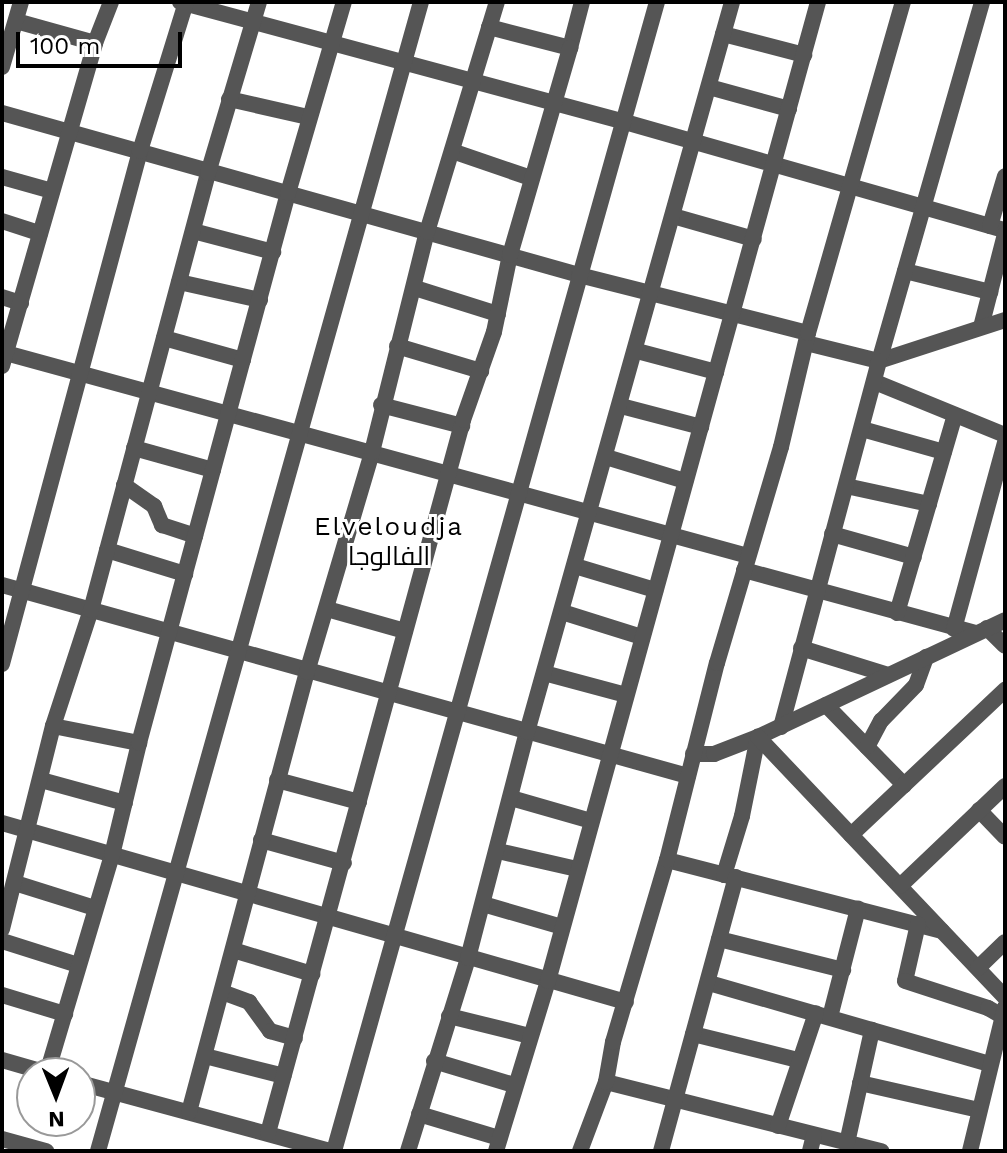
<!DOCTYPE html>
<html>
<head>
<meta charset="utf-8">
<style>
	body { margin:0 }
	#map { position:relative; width:1007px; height:1153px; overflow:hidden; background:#fff; font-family:"Work Sans",Cairo,sans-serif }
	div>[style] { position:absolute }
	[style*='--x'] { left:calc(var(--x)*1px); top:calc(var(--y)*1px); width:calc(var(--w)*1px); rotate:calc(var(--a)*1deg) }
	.minor>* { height:16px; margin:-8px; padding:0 8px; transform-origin:8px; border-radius:8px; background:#555 }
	span { translate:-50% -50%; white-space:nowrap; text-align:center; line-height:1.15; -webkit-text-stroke:6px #fff; paint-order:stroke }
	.neighbourhood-label { font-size:26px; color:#000; letter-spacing:2px }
	.frame { position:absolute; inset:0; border:4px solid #000; pointer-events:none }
	.north { position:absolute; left:16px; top:1057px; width:80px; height:80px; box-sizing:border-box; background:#fff; border:2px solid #999; border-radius:50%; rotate:179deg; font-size:22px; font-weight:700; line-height:32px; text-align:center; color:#000 }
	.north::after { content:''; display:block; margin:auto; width:28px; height:36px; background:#000; clip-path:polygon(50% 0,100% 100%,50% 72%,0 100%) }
	.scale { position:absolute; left:16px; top:32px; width:166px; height:36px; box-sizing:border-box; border:4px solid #000; border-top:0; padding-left:10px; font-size:24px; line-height:28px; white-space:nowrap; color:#000; -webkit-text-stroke:6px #fff; paint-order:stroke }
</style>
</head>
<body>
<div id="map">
	<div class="minor">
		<i style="--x:180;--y:2;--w:461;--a:15.1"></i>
		<i style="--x:625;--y:122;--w:395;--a:15.9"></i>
		<i style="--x:16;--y:21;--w:82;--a:15.6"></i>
		<i style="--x:489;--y:27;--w:84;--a:14.5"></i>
		<i style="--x:570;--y:48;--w:48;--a:-75.4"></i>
		<i style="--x:723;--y:34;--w:84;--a:14.5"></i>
		<i style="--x:2;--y:67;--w:68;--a:-73.7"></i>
		<i style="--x:709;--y:87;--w:83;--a:15.4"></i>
		<i style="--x:229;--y:99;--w:81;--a:12.8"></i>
		<i style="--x:2;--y:113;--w:599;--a:15.68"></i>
		<i style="--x:579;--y:275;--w:236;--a:14.2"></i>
		<i style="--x:452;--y:151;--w:83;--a:18.9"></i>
		<i style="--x:2;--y:177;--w:52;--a:15.6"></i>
		<i style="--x:673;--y:216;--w:84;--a:15.9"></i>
		<i style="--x:2;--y:221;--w:40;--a:18"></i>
		<i style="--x:990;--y:226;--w:52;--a:-73.3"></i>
		<i style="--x:193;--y:231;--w:83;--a:14.7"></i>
		<i style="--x:905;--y:271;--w:88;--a:13.9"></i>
		<i style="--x:179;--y:282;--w:83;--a:12.5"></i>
		<i style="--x:415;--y:288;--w:87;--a:17.4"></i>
		<i style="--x:2;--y:297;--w:20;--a:18"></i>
		<i style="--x:981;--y:327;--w:96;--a:-75.5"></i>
		<i style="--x:164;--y:338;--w:82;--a:15.6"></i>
		<i style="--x:806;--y:343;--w:75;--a:13.9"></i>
		<i style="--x:879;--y:361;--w:133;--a:-18"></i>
		<i style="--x:397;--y:346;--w:88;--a:16.6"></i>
		<i style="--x:637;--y:351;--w:82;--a:14.9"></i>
		<i style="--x:2;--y:352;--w:773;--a:15.29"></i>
		<i style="--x:880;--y:358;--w:370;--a:-74"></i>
		<i style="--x:2;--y:366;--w:336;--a:-73.9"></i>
		<i style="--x:95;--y:43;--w:44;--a:-68.7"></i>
		<i style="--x:875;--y:382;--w:140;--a:22.2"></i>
		<i style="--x:381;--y:405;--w:84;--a:14.5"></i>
		<i style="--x:621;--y:406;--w:83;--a:14.7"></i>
		<i style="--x:862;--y:429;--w:85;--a:15.7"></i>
		<i style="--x:134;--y:448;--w:82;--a:15.6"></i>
		<i style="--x:606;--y:457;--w:83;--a:16.9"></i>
		<i style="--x:124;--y:485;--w:37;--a:35"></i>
		<i style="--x:154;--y:506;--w:21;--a:67"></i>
		<i style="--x:162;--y:525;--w:35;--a:18"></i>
		<i style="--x:846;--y:486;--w:85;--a:12.2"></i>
		<i style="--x:832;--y:534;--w:85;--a:15.7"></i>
		<i style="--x:107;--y:550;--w:82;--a:17.1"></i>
		<i style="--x:575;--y:566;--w:84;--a:16.7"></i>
		<i style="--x:744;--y:570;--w:240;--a:15.2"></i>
		<i style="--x:2;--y:585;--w:712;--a:15.56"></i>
		<i style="--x:327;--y:609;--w:81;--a:15.8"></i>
		<i style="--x:562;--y:612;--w:84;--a:17.4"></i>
		<i style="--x:897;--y:613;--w:206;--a:-73.7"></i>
		<i style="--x:987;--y:628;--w:25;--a:45"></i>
		<i style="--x:954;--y:629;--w:194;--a:-74.7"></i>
		<i style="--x:801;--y:648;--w:91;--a:17.2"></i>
		<i style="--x:2;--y:664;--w:531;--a:-74.94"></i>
		<i style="--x:140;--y:151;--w:156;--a:-72.8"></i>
		<i style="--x:544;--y:673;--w:85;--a:15"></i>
		<i style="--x:826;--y:705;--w:112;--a:45.7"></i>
		<i style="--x:53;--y:726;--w:88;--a:11.2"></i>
		<i style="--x:781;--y:727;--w:379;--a:-75"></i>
		<i style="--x:867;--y:747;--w:30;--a:-62"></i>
		<i style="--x:881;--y:721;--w:50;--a:-45.8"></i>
		<i style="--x:916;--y:685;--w:30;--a:-70"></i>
		<i style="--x:693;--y:754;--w:21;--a:0"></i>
		<i style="--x:714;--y:754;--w:47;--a:-21.1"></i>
		<i style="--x:758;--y:737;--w:273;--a:-25.3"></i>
		<i style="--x:41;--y:780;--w:87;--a:15.3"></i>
		<i style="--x:277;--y:780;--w:85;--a:15"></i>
		<i style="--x:511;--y:798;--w:83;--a:16"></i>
		<i style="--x:979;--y:810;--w:37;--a:46"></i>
		<i style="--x:2;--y:823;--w:649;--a:16.01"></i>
		<i style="--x:851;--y:835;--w:212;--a:-43.3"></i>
		<i style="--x:261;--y:840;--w:86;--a:15.5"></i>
		<i style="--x:498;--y:851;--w:81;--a:12.8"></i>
		<i style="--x:667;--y:860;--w:284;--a:14.5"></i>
		<i style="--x:724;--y:875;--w:62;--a:-73"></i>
		<i style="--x:742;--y:816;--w:81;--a:-78.6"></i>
		<i style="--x:758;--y:737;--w:359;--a:46.5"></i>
		<i style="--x:15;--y:883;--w:84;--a:17.4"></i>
		<i style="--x:900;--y:886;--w:145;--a:-43.6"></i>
		<i style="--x:483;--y:904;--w:82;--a:16.2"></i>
		<i style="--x:918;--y:924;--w:58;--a:102.8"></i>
		<i style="--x:905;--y:981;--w:87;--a:18"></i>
		<i style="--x:988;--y:1008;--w:16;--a:30"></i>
		<i style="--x:2;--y:929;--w:209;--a:-75.9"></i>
		<i style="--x:53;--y:726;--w:122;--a:-71.9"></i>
		<i style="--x:91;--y:610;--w:452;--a:-75"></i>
		<i style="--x:208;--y:173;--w:178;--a:-73.4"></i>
		<i style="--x:719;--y:939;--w:128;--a:14"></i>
		<i style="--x:2;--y:941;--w:80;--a:17.5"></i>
		<i style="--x:233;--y:950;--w:83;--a:16.9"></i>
		<i style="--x:978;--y:968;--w:37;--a:-44"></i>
		<i style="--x:709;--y:983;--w:292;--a:16.1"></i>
		<i style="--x:222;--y:992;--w:29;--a:20"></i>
		<i style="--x:249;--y:1002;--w:36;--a:54"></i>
		<i style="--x:270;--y:1031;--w:26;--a:16"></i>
		<i style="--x:2;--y:995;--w:66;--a:16.8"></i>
		<i style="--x:449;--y:1016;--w:83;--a:13.9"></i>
		<i style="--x:830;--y:1017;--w:112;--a:-75.5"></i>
		<i style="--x:693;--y:1034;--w:108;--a:13.9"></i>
		<i style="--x:205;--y:1056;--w:81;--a:14.2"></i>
		<i style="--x:2;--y:1060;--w:47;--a:16.1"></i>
		<i style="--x:434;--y:1061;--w:84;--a:16.7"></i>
		<i style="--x:47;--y:1073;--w:227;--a:-73.4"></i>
		<i style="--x:112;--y:855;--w:115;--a:-76.4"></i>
		<i style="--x:139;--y:743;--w:570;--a:-74.84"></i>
		<i style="--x:288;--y:193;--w:199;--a:-73.7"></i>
		<i style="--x:606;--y:1082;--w:284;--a:14.1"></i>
		<i style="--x:80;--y:1083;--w:260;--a:15.2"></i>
		<i style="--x:860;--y:1083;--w:122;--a:12.8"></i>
		<i style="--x:189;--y:1112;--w:456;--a:-75"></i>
		<i style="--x:307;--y:672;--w:229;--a:-73.5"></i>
		<i style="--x:372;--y:452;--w:227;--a:-76"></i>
		<i style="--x:427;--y:232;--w:240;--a:-73.1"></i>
		<i style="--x:419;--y:1114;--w:84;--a:16.7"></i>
		<i style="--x:778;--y:1126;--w:119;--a:-71.4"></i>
		<i style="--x:268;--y:1133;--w:739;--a:-74.7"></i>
		<i style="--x:463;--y:420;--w:93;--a:-70.6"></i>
		<i style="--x:494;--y:332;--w:79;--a:-78.3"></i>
		<i style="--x:510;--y:255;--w:216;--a:-73.8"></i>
		<i style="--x:2;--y:1139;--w:46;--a:15.3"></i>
		<i style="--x:847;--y:1143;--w:116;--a:-77.5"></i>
		<i style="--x:98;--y:1151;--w:1194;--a:-74.3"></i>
		<i style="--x:334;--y:1151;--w:1194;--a:-74.3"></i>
		<i style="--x:408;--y:1151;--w:202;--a:-72.7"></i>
		<i style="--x:468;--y:958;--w:234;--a:-75.4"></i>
		<i style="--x:527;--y:732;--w:758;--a:-74.31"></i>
		<i style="--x:496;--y:1151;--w:178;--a:-73"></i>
		<i style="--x:548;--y:981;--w:1016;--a:-74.58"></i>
		<i style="--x:580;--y:1151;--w:74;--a:-69.4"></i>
		<i style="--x:606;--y:1082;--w:41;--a:-80.1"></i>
		<i style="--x:613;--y:1042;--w:190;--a:-73.5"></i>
		<i style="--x:667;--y:860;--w:203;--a:-75.8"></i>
		<i style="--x:717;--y:663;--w:225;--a:-73.5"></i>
		<i style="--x:781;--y:447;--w:117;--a:-76.7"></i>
		<i style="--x:808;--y:333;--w:344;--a:-74"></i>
		<i style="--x:661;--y:1151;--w:284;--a:-74.7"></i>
		<i style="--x:810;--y:1151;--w:16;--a:-76"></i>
		<i style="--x:970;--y:1151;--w:148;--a:-76.3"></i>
	</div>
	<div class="neighbourhood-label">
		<span style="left:389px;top:542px">Elveloudja<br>الفالوجا</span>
	</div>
	<div class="frame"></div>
	<div class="north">N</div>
	<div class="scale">100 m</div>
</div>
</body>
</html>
